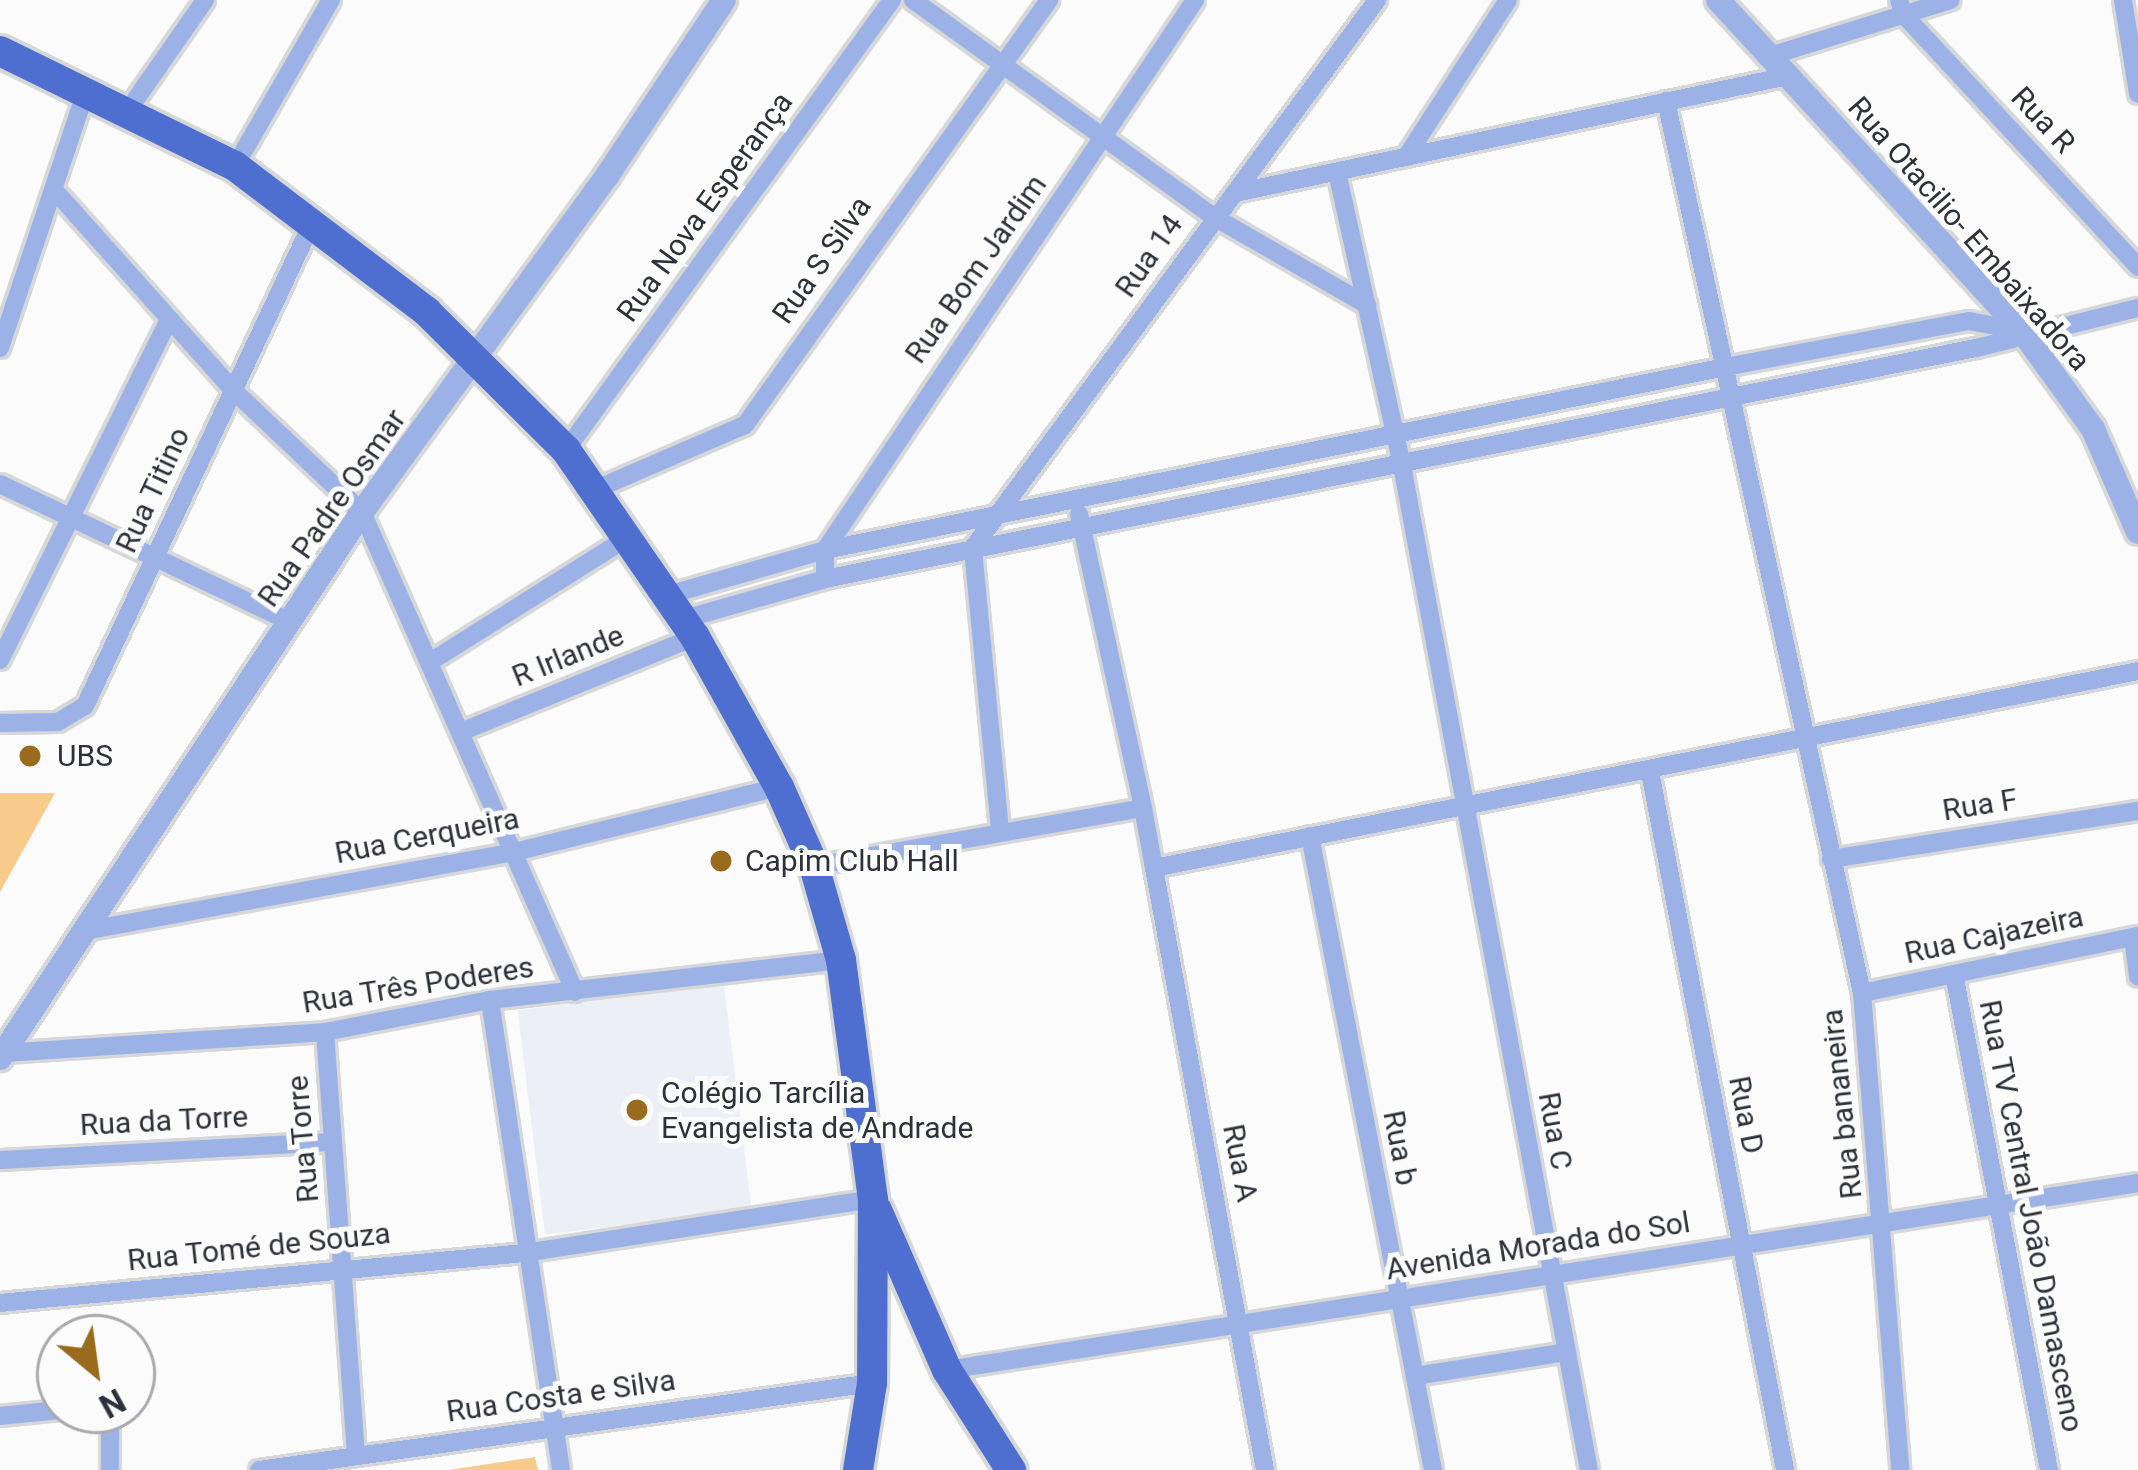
<!DOCTYPE html>
<html>
<head>
<meta charset="utf-8">
<style>
	body { margin:0 }
	#map { position:relative; width:2138px; height:1470px; overflow:hidden; background:#fbfbfb; font-family:Roboto,sans-serif }
	div>[style] { position:absolute }
	[style*='--x'] { left:calc(var(--x)*1px); top:calc(var(--y)*1px); width:calc(var(--w)*1px); rotate:calc(var(--a)*1deg) }
	.built>* { inset:0; background:#edeff6; transform-origin:0 0 }
	.green>* { inset:0; background:#f8cb8d }
	.roads { filter:drop-shadow(3px 0 #d6d7d8) drop-shadow(-3px 0 #d6d7d8) drop-shadow(0 3px #d6d7d8) drop-shadow(0 -3px #d6d7d8) }
	.minor>* { height:18px; margin:-9px; padding:0 9px; transform-origin:9px; border-radius:9px; background:#9cb2e7 }
	.tertiary>* { height:24px; margin:-12px; padding:0 12px; transform-origin:12px; border-radius:12px; background:#9cb2e7 }
	.primary>* { height:30px; margin:-15px; padding:0 15px; transform-origin:15px; border-radius:15px; background:#4e6fcf }
	.dots>* { width:33px; height:33px; translate:-50% -50%; box-sizing:border-box; border:6px solid #fbfbfb; border-radius:50% }
	span { translate:-50% -50%; white-space:nowrap; text-align:center; line-height:1.15; -webkit-text-stroke:10px #fbfbfb; paint-order:stroke }
	.street-label { font-size:30px; color:#2d313a }
	.poi-label { font-size:30px; color:#2d313a }
	.left { translate:0 -50%; text-align:left }
	.north { position:absolute; left:36px; top:1314px; width:120px; height:120px; box-sizing:border-box; background:#fbfbfb; border:3px solid #a9aaae; border-radius:50%; rotate:151deg; font-size:33px; font-weight:700; line-height:48px; text-align:center; color:#2d313a }
	.north::after { content:''; display:block; margin:auto; width:42px; height:54px; background:#9a6b1d; clip-path:polygon(50% 0,100% 100%,50% 72%,0 100%) }
</style>
</head>
<body>
<div id="map">
	<div class="built">
		<i style="left:724px;top:985px;width:226px;height:208px;rotate:83deg"></i>
	</div>
	<div class="green">
		<i style="clip-path:polygon(0 793px,55px 793px,0 892px)"></i>
		<i style="clip-path:polygon(535px 1457px,538px 1470px,449px 1470px)"></i>
	</div>
	<div class="roads">
		<div class="minor">
			<i style="--x:913;--y:0;--w:371;--a:35.8"></i>
			<i style="--x:1214;--y:217;--w:177;--a:29.9"></i>
			<i style="--x:1899;--y:0;--w:16;--a:72"></i>
			<i style="--x:1904;--y:15;--w:344;--a:47.1"></i>
			<i style="--x:2123;--y:0;--w:95;--a:80.9"></i>
			<i style="--x:1770;--y:56;--w:189;--a:-17.2"></i>
			<i style="--x:1666;--y:101;--w:913;--a:77.61"></i>
			<i style="--x:1862;--y:993;--w:479;--a:85.4"></i>
			<i style="--x:129;--y:109;--w:133;--a:-55.1"></i>
			<i style="--x:1406;--y:157;--w:187;--a:-57"></i>
			<i style="--x:235;--y:166;--w:192;--a:-60"></i>
			<i style="--x:1337;--y:172;--w:295;--a:77.5"></i>
			<i style="--x:1401;--y:460;--w:1027;--a:79.46"></i>
			<i style="--x:56;--y:192;--w:267;--a:48.2"></i>
			<i style="--x:234;--y:391;--w:176;--a:43.4"></i>
			<i style="--x:362;--y:512;--w:525;--a:66.07"></i>
			<i style="--x:1235;--y:193;--w:565;--a:-11.95"></i>
			<i style="--x:0;--y:348;--w:274;--a:-71.5"></i>
			<i style="--x:566;--y:450;--w:556;--a:-54.08"></i>
			<i style="--x:0;--y:484;--w:321;--a:25.4"></i>
			<i style="--x:594;--y:490;--w:164;--a:-23.3"></i>
			<i style="--x:745;--y:425;--w:523;--a:-54.42"></i>
			<i style="--x:1079;--y:514;--w:301;--a:77.7"></i>
			<i style="--x:825;--y:579;--w:29;--a:-90"></i>
			<i style="--x:825;--y:550;--w:663;--a:-56.07"></i>
			<i style="--x:668;--y:595;--w:163;--a:-16"></i>
			<i style="--x:825;--y:550;--w:913;--a:-11.49"></i>
			<i style="--x:1720;--y:368;--w:253;--a:-10.7"></i>
			<i style="--x:1969;--y:321;--w:49;--a:10.6"></i>
			<i style="--x:684;--y:619;--w:147;--a:-15.8"></i>
			<i style="--x:825;--y:579;--w:1174;--a:-11.35"></i>
			<i style="--x:1976;--y:348;--w:167;--a:-13.9"></i>
			<i style="--x:0;--y:660;--w:381;--a:-63.6"></i>
			<i style="--x:430;--y:662;--w:233;--a:-32.2"></i>
			<i style="--x:0;--y:723;--w:58;--a:-1"></i>
			<i style="--x:58;--y:722;--w:31;--a:-31"></i>
			<i style="--x:85;--y:706;--w:538;--a:-64.82"></i>
			<i style="--x:463;--y:731;--w:250;--a:-22.1"></i>
			<i style="--x:1650;--y:772;--w:711;--a:79.05"></i>
			<i style="--x:1000;--y:830;--w:283;--a:-95.5"></i>
			<i style="--x:973;--y:548;--w:681;--a:-53.6"></i>
			<i style="--x:1310;--y:836;--w:646;--a:79.02"></i>
			<i style="--x:1831;--y:859;--w:311;--a:-8.9"></i>
			<i style="--x:814;--y:866;--w:334;--a:-10"></i>
			<i style="--x:1143;--y:808;--w:61;--a:79.6"></i>
			<i style="--x:1154;--y:868;--w:1004;--a:-11.32"></i>
			<i style="--x:1154;--y:868;--w:612;--a:79.55"></i>
			<i style="--x:84;--y:931;--w:437;--a:-10.4"></i>
			<i style="--x:514;--y:852;--w:273;--a:-13.8"></i>
			<i style="--x:2133;--y:937;--w:40;--a:82.9"></i>
			<i style="--x:1954;--y:974;--w:505;--a:79.16"></i>
			<i style="--x:1862;--y:993;--w:282;--a:-11.7"></i>
			<i style="--x:490;--y:1000;--w:475;--a:81.4"></i>
			<i style="--x:325;--y:1032;--w:425;--a:85.8"></i>
			<i style="--x:3;--y:1053;--w:323;--a:-3.7"></i>
			<i style="--x:325;--y:1032;--w:168;--a:-11"></i>
			<i style="--x:490;--y:1000;--w:353;--a:-6.5"></i>
			<i style="--x:0;--y:1160;--w:332;--a:-3.1"></i>
			<i style="--x:0;--y:1303;--w:526;--a:-5.45"></i>
			<i style="--x:524;--y:1253;--w:353;--a:-8.8"></i>
			<i style="--x:947;--y:1370;--w:1206;--a:-8.92"></i>
			<i style="--x:1415;--y:1376;--w:153;--a:-9"></i>
			<i style="--x:110;--y:1410;--w:60;--a:90"></i>
			<i style="--x:0;--y:1416;--w:60;--a:-5.7"></i>
			<i style="--x:259;--y:1470;--w:619;--a:-8.08"></i>
		</div>
		<div class="tertiary">
			<i style="--x:1718;--y:0;--w:449;--a:47.4"></i>
			<i style="--x:2022;--y:331;--w:121;--a:54.1"></i>
			<i style="--x:2093;--y:429;--w:112;--a:66.4"></i>
			<i style="--x:0;--y:1058;--w:655;--a:-56.46"></i>
			<i style="--x:362;--y:512;--w:416;--a:-53.9"></i>
			<i style="--x:607;--y:176;--w:211;--a:-56.4"></i>
		</div>
		<div class="primary">
			<i style="--x:0;--y:51;--w:262;--a:26.1"></i>
			<i style="--x:235;--y:166;--w:241;--a:37.2"></i>
			<i style="--x:427;--y:312;--w:196;--a:44.8"></i>
			<i style="--x:566;--y:450;--w:227;--a:55.4"></i>
			<i style="--x:695;--y:637;--w:172;--a:60.8"></i>
			<i style="--x:779;--y:787;--w:86;--a:66.1"></i>
			<i style="--x:814;--y:866;--w:98;--a:74"></i>
			<i style="--x:841;--y:960;--w:241;--a:82.4"></i>
			<i style="--x:873;--y:1199;--w:184;--a:90.3"></i>
			<i style="--x:872;--y:1383;--w:88;--a:99.1"></i>
			<i style="--x:877;--y:1210;--w:175;--a:66.4"></i>
			<i style="--x:947;--y:1370;--w:119;--a:57.4"></i>
		</div>
	</div>
	<div class="dots">
		<i style="left:30px;top:756px;background:#9a6b1d"></i>
		<i style="left:721px;top:861px;background:#9a6b1d"></i>
		<i style="left:637px;top:1110px;background:#9a6b1d"></i>
	</div>
	<div class="street-label">
		<span style="left:2043px;top:120px;rotate:47deg">Rua R</span>
		<span style="left:705px;top:207px;rotate:-54deg">Rua Nova Esperança</span>
		<span style="left:1969px;top:234px;rotate:49deg">Rua Otacilio- Embaixadora</span>
		<span style="left:1149px;top:256px;rotate:-55deg">Rua 14</span>
		<span style="left:822px;top:260px;rotate:-55deg">Rua S Silva</span>
		<span style="left:976px;top:269px;rotate:-55deg">Rua Bom Jardim</span>
		<span style="left:153px;top:490px;rotate:-65deg">Rua Titino</span>
		<span style="left:332px;top:508px;rotate:-55deg">Rua Padre Osmar</span>
		<span style="left:568px;top:656px;rotate:-22deg">R Irlande</span>
		<span style="left:1980px;top:805px;rotate:-9deg">Rua F</span>
		<span style="left:427px;top:836px;rotate:-11deg">Rua Cerqueira</span>
		<span style="left:1994px;top:935px;rotate:-12deg">Rua Cajazeira</span>
		<span style="left:418px;top:985px;rotate:-9deg">Rua Três Poderes</span>
		<span style="left:1842px;top:1104px;rotate:-96deg">Rua bananeira</span>
		<span style="left:1746px;top:1115px;rotate:79deg">Rua D</span>
		<span style="left:164px;top:1121px;rotate:-3deg">Rua da Torre</span>
		<span style="left:1555px;top:1131px;rotate:80deg">Rua C</span>
		<span style="left:303px;top:1139px;rotate:-95deg">Rua Torre</span>
		<span style="left:1400px;top:1148px;rotate:79deg">Rua b</span>
		<span style="left:1240px;top:1163px;rotate:79deg">Rua A</span>
		<span style="left:2031px;top:1216px;rotate:79deg">Rua TV Central João Damasceno</span>
		<span style="left:1538px;top:1246px;rotate:-9deg">Avenida Morada do Sol</span>
		<span style="left:259px;top:1247px;rotate:-6deg">Rua Tomé de Souza</span>
		<span style="left:561px;top:1396px;rotate:-8deg">Rua Costa e Silva</span>
	</div>
	<div class="poi-label">
		<span class="left" style="left:57px;top:756px">UBS</span>
		<span class="left" style="left:745px;top:861px">Capim Club Hall</span>
		<span class="left" style="left:661px;top:1110px">Colégio Tarcília<br>Evangelista de Andrade</span>
	</div>
	<div class="north">N</div>
</div>
</body>
</html>
